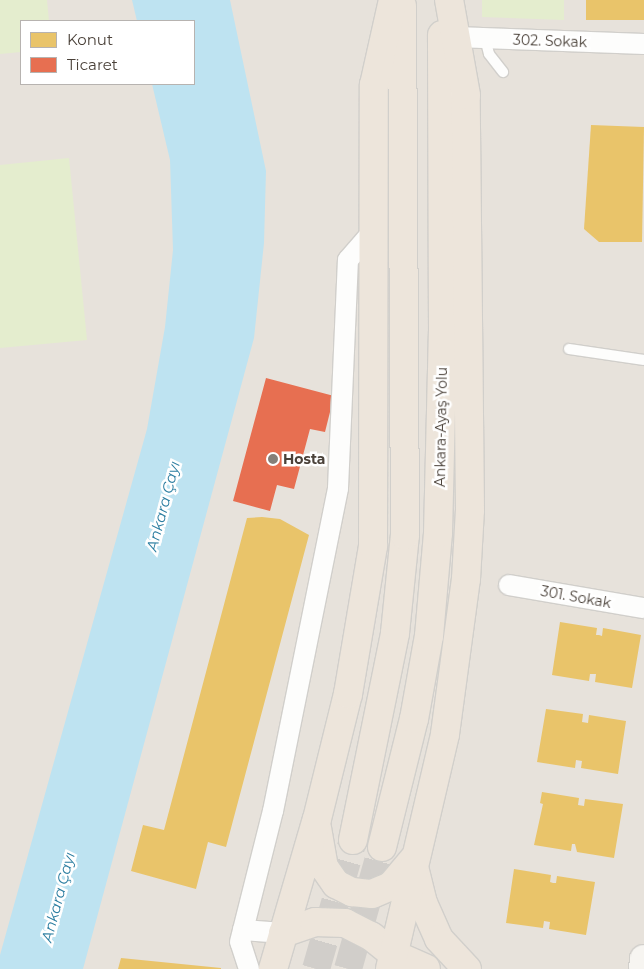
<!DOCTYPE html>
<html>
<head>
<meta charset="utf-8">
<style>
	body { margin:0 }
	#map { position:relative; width:644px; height:969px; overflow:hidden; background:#f3f1ee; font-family:Montserrat,sans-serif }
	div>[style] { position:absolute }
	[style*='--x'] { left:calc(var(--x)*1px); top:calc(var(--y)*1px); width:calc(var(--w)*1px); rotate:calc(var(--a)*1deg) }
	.residential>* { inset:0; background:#e7e2db }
	.green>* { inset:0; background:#e4edce }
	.water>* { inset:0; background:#bee3f1 }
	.homes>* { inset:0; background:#e9c46a; transform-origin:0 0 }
	.shops>* { inset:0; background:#e76f51 }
	.highway-tunnel>* { height:28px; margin-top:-14px; transform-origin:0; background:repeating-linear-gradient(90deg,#d1ceca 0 28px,transparent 0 42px) }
	.roads { filter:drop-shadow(1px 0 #d1cfcb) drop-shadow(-1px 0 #d1cfcb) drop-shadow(0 1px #d1cfcb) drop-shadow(0 -1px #d1cfcb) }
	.lane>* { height:10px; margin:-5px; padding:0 5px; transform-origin:5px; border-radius:5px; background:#fdfdfc }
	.street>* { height:20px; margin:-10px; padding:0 10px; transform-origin:10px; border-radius:10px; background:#fdfdfc }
	.secondary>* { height:28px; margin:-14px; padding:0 14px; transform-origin:14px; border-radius:14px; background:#f7f5f1 }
	.highway>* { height:28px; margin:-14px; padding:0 14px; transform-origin:14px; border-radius:14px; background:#ede5db }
	.dots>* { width:14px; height:14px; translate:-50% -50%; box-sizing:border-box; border:2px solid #fff; border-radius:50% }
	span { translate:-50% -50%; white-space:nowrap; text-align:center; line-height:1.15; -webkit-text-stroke:5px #fff; paint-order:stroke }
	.street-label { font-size:14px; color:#4a4139 }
	.poi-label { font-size:14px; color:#4a4139; font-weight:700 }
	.left { translate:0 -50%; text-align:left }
	.water-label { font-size:15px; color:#2a7da0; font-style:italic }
	.legend { position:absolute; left:20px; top:20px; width:175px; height:65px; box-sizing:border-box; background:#fff; border:1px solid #b7b3b0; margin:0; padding:6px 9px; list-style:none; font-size:15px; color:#4a4139 }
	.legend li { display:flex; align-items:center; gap:10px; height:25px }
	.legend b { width:25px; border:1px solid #b7b3b0 }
</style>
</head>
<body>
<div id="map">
	<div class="residential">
		<i style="clip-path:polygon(evenodd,0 0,644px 0,644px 969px,0 969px,0 0,21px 21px,194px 21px,194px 84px,21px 84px,21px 21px)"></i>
	</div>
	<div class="green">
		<i style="clip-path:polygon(0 0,47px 0,49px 21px,21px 21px,21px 52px,0 54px)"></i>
		<i style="clip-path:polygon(482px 0,564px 0,564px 20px,482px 17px)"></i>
		<i style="clip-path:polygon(69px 158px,87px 340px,0 348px,0 165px)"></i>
	</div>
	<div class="water">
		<i style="clip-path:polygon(132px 0,230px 0,266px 171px,264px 243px,254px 338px,83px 969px,0 969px,0 955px,147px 429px,165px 327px,173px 250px,170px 160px,152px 84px,194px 84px,194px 21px,137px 21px)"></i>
	</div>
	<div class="homes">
		<i style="left:586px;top:0;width:58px;height:20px"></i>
		<i style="clip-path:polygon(591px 125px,644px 127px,642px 242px,599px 242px,584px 229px)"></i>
		<i style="clip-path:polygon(262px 517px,280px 519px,309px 535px,226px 847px,208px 842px,196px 889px,131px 871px,143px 825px,164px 830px,247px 518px)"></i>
		<i style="clip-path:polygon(560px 622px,597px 628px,596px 635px,599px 635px,602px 636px,603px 628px,641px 635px,632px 688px,595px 682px,596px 674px,590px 674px,589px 681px,552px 675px)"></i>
		<i style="clip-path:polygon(546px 709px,583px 714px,582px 722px,588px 723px,589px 715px,626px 721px,618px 774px,581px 768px,582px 761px,576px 760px,575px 768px,537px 762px)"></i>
		<i style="clip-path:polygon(542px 792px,579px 798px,578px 805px,584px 806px,585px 799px,623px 804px,614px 858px,577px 852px,575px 844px,572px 844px,571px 851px,534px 845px,543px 804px,540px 803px)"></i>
		<i style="clip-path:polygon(514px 869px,551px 875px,550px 882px,553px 883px,556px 883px,557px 876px,595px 882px,586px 935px,549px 929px,550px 922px,544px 921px,543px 928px,506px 923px)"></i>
		<i style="clip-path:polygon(121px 958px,221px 968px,221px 969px,118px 969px)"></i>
	</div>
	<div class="shops">
		<i style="clip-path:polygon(266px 378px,334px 396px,325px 432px,310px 429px,294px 489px,277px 485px,270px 511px,233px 501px)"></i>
	</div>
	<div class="highway-tunnel">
		<i style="--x:316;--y:969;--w:134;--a:-74"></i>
		<i style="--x:348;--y:969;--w:127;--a:-74.4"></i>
	</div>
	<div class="roads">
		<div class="lane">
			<i style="--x:485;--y:38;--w:16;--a:76"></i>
			<i style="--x:489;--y:54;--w:23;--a:52"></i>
			<i style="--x:569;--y:349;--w:76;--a:8.3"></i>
		</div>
		<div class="street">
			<i style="--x:456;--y:37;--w:188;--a:2.1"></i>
			<i style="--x:509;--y:585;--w:137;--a:9.7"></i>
			<i style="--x:243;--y:930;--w:40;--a:4.3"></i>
			<i style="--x:249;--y:969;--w:28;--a:-108"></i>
			<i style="--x:240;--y:942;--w:135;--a:-75.9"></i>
			<i style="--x:273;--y:811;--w:329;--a:-78.6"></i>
			<i style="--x:338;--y:488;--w:228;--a:-87.5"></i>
			<i style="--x:348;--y:260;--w:40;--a:-49"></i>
		</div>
		<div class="secondary">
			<i style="--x:643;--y:969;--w:10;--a:-84"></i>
		</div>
		<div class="highway">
			<i style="--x:317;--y:828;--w:40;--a:80"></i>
			<i style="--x:324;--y:867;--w:21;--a:55"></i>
			<i style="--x:336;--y:884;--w:18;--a:27"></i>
			<i style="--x:352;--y:892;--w:20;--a:6"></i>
			<i style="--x:372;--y:894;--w:21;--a:-23"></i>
			<i style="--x:391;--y:886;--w:35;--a:-50"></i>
			<i style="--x:353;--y:840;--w:211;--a:-78.5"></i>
			<i style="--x:395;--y:633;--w:99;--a:-84.2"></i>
			<i style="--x:405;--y:535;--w:529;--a:-90.32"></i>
			<i style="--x:382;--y:847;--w:132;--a:-76"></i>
			<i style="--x:414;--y:719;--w:84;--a:-79.8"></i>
			<i style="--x:429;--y:636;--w:103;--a:-85"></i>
			<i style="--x:438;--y:533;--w:202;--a:-88.6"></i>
			<i style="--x:443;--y:331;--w:296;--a:-90.2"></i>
			<i style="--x:415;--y:871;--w:33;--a:76"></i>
			<i style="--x:423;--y:903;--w:39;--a:66"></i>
			<i style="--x:439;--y:939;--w:41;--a:47"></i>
			<i style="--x:283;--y:933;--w:34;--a:-19"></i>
			<i style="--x:315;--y:922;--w:30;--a:2"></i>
			<i style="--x:345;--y:923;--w:29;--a:27"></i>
			<i style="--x:371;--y:936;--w:28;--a:39"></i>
			<i style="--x:393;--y:954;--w:36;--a:24"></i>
			<i style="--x:273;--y:969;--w:156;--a:-73.7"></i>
			<i style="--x:317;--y:819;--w:129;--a:-76.1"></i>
			<i style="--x:348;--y:694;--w:150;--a:-80.4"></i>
			<i style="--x:373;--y:546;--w:461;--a:-89.9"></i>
			<i style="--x:374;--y:85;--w:87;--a:-77.4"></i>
			<i style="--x:390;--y:969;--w:241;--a:-76.8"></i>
			<i style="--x:445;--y:734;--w:156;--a:-82.3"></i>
			<i style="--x:466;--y:579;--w:69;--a:-86.7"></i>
			<i style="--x:470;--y:510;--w:415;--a:-90.6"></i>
			<i style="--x:466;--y:95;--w:97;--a:-100.1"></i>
		</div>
	</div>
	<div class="dots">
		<i style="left:273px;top:459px;background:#857f78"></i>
	</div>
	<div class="street-label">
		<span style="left:550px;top:41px;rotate:2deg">302. Sokak</span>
		<span style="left:441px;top:427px;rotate:-89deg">Ankara-Ayaş Yolu</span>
		<span style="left:576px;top:597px;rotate:10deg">301. Sokak</span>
	</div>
	<div class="poi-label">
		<span class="left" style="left:283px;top:459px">Hosta</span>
	</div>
	<div class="water-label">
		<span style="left:163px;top:506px;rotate:-75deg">Ankara Çayı</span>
		<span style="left:58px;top:897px;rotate:-75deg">Ankara Çayı</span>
	</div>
	<ul class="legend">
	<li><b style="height:14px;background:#e9c46a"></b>Konut</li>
	<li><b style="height:14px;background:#e76f51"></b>Ticaret</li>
	</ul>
</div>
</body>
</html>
